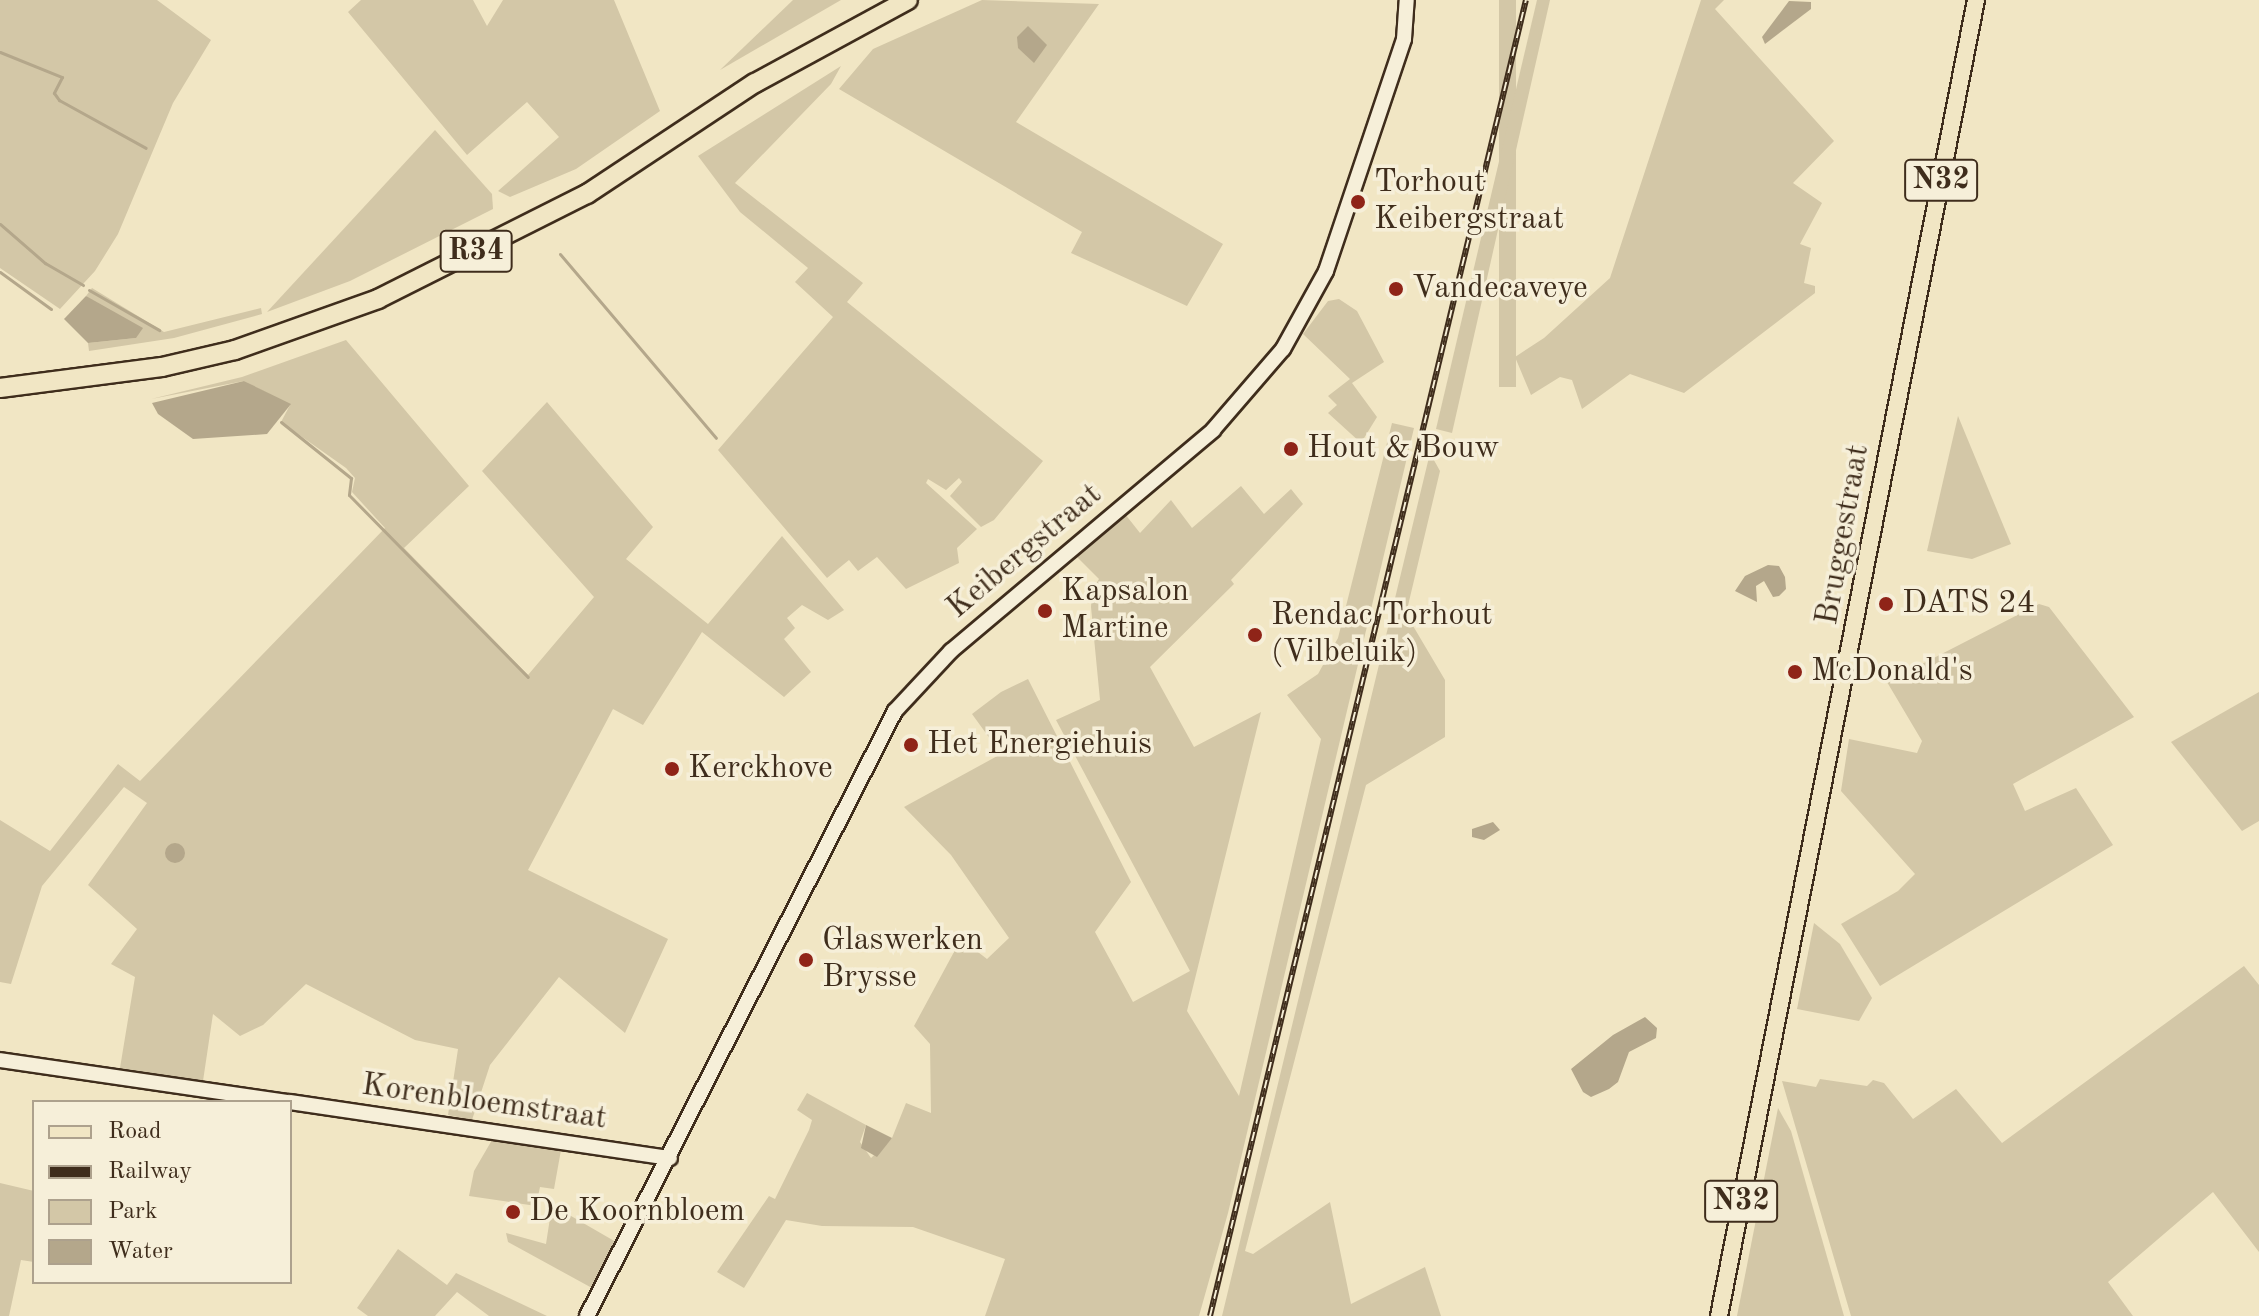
<!DOCTYPE html>
<html>
<head>
<meta charset="utf-8">
<style>
	body { margin:0 }
	#map { position:relative; width:2259px; height:1316px; overflow:hidden; background:#f1e6c4; font-family:"Old Standard TT",serif }
	div>[style] { position:absolute }
	[style*='--x'] { left:calc(var(--x)*1px); top:calc(var(--y)*1px); width:calc(var(--w)*1px); rotate:calc(var(--a)*1deg) }
	.green>* { inset:0; background:#d3c7a7; transform-origin:0 0 }
	.water>* { inset:0; background:#b4a78b }
	.round { border-radius:50% }
	.stream>* { height:3px; margin:-1.5px; padding:0 1.5px; transform-origin:1.5px; border-radius:1.5px; background:#b4a78b }
	.roads { filter:drop-shadow(2px 0 #3f2d1c) drop-shadow(-2px 0 #3f2d1c) drop-shadow(0 2px #3f2d1c) drop-shadow(0 -2px #3f2d1c) }
	.secondary>* { height:14px; margin:-7px; padding:0 7px; transform-origin:7px; border-radius:7px; background:#f6efd9 }
	.primary>* { height:16px; margin:-8px; padding:0 8px; transform-origin:8px; border-radius:8px; background:#f1e6c4 }
	.highway>* { height:18px; margin:-9px; padding:0 9px; transform-origin:9px; border-radius:9px; background:#f1e6c4 }
	.rail>* { height:6px; margin-top:-3px; transform-origin:0; background:repeating-linear-gradient(90deg,#f6efd9 0 9px,#3f2d1c 0 18px); box-sizing:border-box; border-block:2px solid #3f2d1c }
	.dots>* { width:22px; height:22px; translate:-50% -50%; box-sizing:border-box; border:4px solid #f6efd9; border-radius:50% }
	span { translate:-50% -50%; white-space:nowrap; text-align:center; line-height:1.15; -webkit-text-stroke:7px #f6efd9; paint-order:stroke }
	.shield-label span { padding:2px 6px; background:#f6efd9; border:2px solid; border-radius:6px; -webkit-text-stroke-width:0 }
	.shield-label { font-size:30px; color:#3f2d1c; font-weight:700 }
	.poi-label { font-size:32px; color:#3f2d1c }
	.left { translate:0 -50%; text-align:left }
	.street-label { font-size:32px; color:#3f2d1c }
	.legend { position:absolute; left:32px; top:1100px; width:260px; height:184px; box-sizing:border-box; background:#f6efd9; border:2px solid #ada18d; margin:0; padding:10px 14px; list-style:none; font-size:24px; color:#3f2d1c }
	.legend li { display:flex; align-items:center; gap:16px; height:40px }
	.legend b { width:40px; border:2px solid #ada18d }
</style>
</head>
<body>
<div id="map">
	<div class="green">
		<i style="clip-path:polygon(0 0,157px 0,211px 40px,173px 103px,118px 234px,95px 271px,60px 309px,0 268px)"></i>
		<i style="clip-path:polygon(361px 0,473px 0,487px 26px,503px 0,614px 0,660px 111px,576px 169px,510px 197px,498px 191px,559px 137px,527px 102px,467px 155px,348px 12px)"></i>
		<i style="clip-path:polygon(793px 0,841px 0,720px 70px)"></i>
		<i style="clip-path:polygon(982px 0,1099px 4px,1016px 122px,1223px 244px,1187px 306px,1071px 253px,1082px 232px,839px 89px,873px 49px)"></i>
		<i style="left:1499px;top:0;width:17px;height:387px"></i>
		<i style="clip-path:polygon(1537px 0,1550px 0,1452px 433px,1436px 429px)"></i>
		<i style="clip-path:polygon(1701px 0,1724px 0,1715px 9px,1834px 141px,1793px 183px,1822px 203px,1800px 244px,1811px 248px,1804px 283px,1815px 286px,1815px 293px,1684px 393px,1630px 374px,1582px 409px,1572px 380px,1560px 377px,1531px 395px,1515px 357px,1544px 338px,1610px 278px)"></i>
		<i style="clip-path:polygon(841px 66px,831px 84px,735px 183px,863px 283px,847px 302px,1043px 461px,994px 520px,981px 527px,950px 496px,962px 482px,959px 478px,946px 490px,928px 479px,926px 483px,977px 529px,957px 548px,959px 563px,906px 589px,877px 557px,858px 571px,849px 560px,827px 578px,718px 450px,833px 317px,795px 282px,808px 268px,740px 212px,698px 156px)"></i>
		<i style="clip-path:polygon(435px 130px,492px 194px,493px 209px,350px 281px,267px 312px)"></i>
		<i style="clip-path:polygon(92px 288px,164px 332px,261px 308px,262px 314px,174px 338px,89px 351px,88px 343px,136px 338px,86px 296px)"></i>
		<i style="clip-path:polygon(1339px 299px,1357px 311px,1384px 362px,1352px 383px,1377px 417px,1361px 443px,1328px 413px,1337px 405px,1328px 396px,1350px 379px,1303px 334px,1328px 301px)"></i>
		<i style="clip-path:polygon(346px 340px,469px 486px,404px 548px,528px 675px,594px 597px,482px 471px,547px 402px,653px 527px,626px 559px,708px 624px,782px 536px,844px 610px,828px 620px,802px 605px,787px 618px,795px 628px,784px 639px,811px 672px,784px 697px,702px 632px,643px 725px,613px 709px,528px 870px,668px 939px,625px 1033px,559px 977px,490px 1065px,472px 1120px,448px 1115px,458px 1049px,415px 1040px,306px 984px,263px 1025px,240px 1036px,213px 1014px,203px 1081px,120px 1068px,135px 977px,111px 964px,137px 929px,88px 885px,147px 803px,124px 787px,42px 886px,11px 984px,0 982px,0 820px,50px 851px,118px 764px,140px 781px,385px 528px,352px 492px,355px 478px,346px 468px,281px 422px,290px 405px,244px 381px,151px 399px,242px 377px)"></i>
		<i style="clip-path:polygon(1958px 416px,2011px 544px,1972px 559px,1927px 551px)"></i>
		<i style="clip-path:polygon(1392px 423px,1414px 428px,1228px 1213px,1199px 1316px,985px 1316px,1005px 1259px,913px 1227px,822px 1226px,786px 1220px,744px 1288px,717px 1272px,769px 1196px,775px 1199px,809px 1130px,812px 1120px,797px 1110px,807px 1093px,866px 1125px,860px 1142px,871px 1158px,892px 1138px,906px 1103px,931px 1113px,930px 1044px,914px 1026px,961px 939px,987px 959px,1009px 938px,951px 855px,904px 807px,1001px 754px,972px 714px,1001px 692px,1028px 679px,1131px 882px,1095px 932px,1133px 1002px,1190px 971px,1056px 720px,1100px 700px,1091px 607px,1092px 590px,1099px 579px,1077px 557px,1125px 514px,1140px 533px,1171px 500px,1192px 528px,1241px 486px,1264px 514px,1291px 489px,1303px 504px,1231px 580px,1234px 584px,1150px 667px,1194px 747px,1261px 712px,1187px 1011px,1239px 1096px,1321px 739px,1287px 695px,1318px 674px,1338px 638px)"></i>
		<i style="clip-path:polygon(1430px 453px,1440px 471px,1406px 614px,1445px 680px,1445px 737px,1366px 785px,1245px 1251px,1253px 1254px,1330px 1202px,1351px 1304px,1425px 1267px,1441px 1316px,1222px 1316px)"></i>
		<i style="clip-path:polygon(2039px 604px,2049px 607px,2134px 717px,2013px 784px,2025px 811px,2076px 788px,2113px 845px,1880px 986px,1841px 924px,1898px 891px,1915px 874px,1841px 791px,1849px 739px,1917px 753px,1922px 741px,1887px 682px)"></i>
		<i style="clip-path:polygon(2259px 692px,2259px 821px,2242px 831px,2171px 742px)"></i>
		<i style="clip-path:polygon(1814px 923px,1840px 944px,1872px 998px,1859px 1021px,1797px 1009px)"></i>
		<i style="clip-path:polygon(2244px 966px,2259px 985px,2259px 1252px,2213px 1192px,2108px 1282px,2133px 1316px,1851px 1316px,1782px 1081px,1816px 1087px,1820px 1079px,1867px 1086px,1873px 1080px,1884px 1083px,1913px 1119px,1956px 1089px,2002px 1143px)"></i>
		<i style="clip-path:polygon(1778px 1108px,1791px 1131px,1844px 1316px,1737px 1316px)"></i>
		<i style="clip-path:polygon(492px 1140px,561px 1150px,554px 1189px,540px 1187px,536px 1206px,469px 1196px,474px 1171px)"></i>
		<i style="clip-path:polygon(0 1183px,34px 1191px,34px 1262px,21px 1260px,9px 1316px,0 1316px)"></i>
		<i style="clip-path:polygon(552px 1205px,616px 1242px,592px 1288px,508px 1242px,506px 1233px,546px 1244px)"></i>
		<i style="clip-path:polygon(398px 1249px,447px 1285px,456px 1273px,547px 1316px,489px 1316px,457px 1292px,435px 1316px,368px 1316px,357px 1308px)"></i>
	</div>
	<div class="water">
		<i style="clip-path:polygon(1789px 1px,1811px 2px,1811px 9px,1765px 44px,1762px 37px)"></i>
		<i style="clip-path:polygon(1028px 26px,1047px 45px,1034px 63px,1018px 48px,1017px 37px)"></i>
		<i style="clip-path:polygon(86px 296px,143px 328px,136px 338px,88px 343px,64px 319px)"></i>
		<i style="clip-path:polygon(244px 381px,291px 404px,267px 434px,193px 439px,158px 414px,152px 403px)"></i>
		<i style="clip-path:polygon(1768px 565px,1779px 566px,1785px 577px,1786px 589px,1779px 596px,1773px 597px,1764px 581px,1756px 586px,1757px 602px,1735px 591px,1745px 576px)"></i>
		<i style="clip-path:polygon(1493px 822px,1500px 830px,1484px 840px,1472px 837px,1472px 829px)"></i>
		<i class="round" style="left:165px;top:843px;width:20px;height:20px"></i>
		<i style="clip-path:polygon(1645px 1017px,1657px 1028px,1656px 1038px,1629px 1052px,1618px 1082px,1609px 1089px,1591px 1097px,1583px 1092px,1571px 1069px,1613px 1035px)"></i>
		<i style="clip-path:polygon(866px 1125px,892px 1138px,877px 1157px,861px 1148px)"></i>
	</div>
	<div class="stream">
		<i style="--x:0;--y:52;--w:67;--a:22"></i>
		<i style="--x:62;--y:77;--w:18;--a:117"></i>
		<i style="--x:54;--y:93;--w:9;--a:54"></i>
		<i style="--x:59;--y:100;--w:99;--a:28.9"></i>
		<i style="--x:0;--y:224;--w:60;--a:40.9"></i>
		<i style="--x:45;--y:263;--w:44;--a:30.1"></i>
		<i style="--x:560;--y:254;--w:241;--a:49.7"></i>
		<i style="--x:0;--y:272;--w:63;--a:36"></i>
		<i style="--x:89;--y:290;--w:81;--a:29.7"></i>
		<i style="--x:281;--y:422;--w:90;--a:38.7"></i>
		<i style="--x:351;--y:478;--w:17;--a:97"></i>
		<i style="--x:349;--y:495;--w:255;--a:45.5"></i>
	</div>
	<div class="roads">
		<div class="secondary">
			<i style="--x:0;--y:1060;--w:290;--a:8.3"></i>
			<i style="--x:290;--y:1102;--w:384;--a:8.4"></i>
			<i style="--x:587;--y:1316;--w:679;--a:-63.02"></i>
			<i style="--x:895;--y:711;--w:82;--a:-47"></i>
			<i style="--x:951;--y:651;--w:343;--a:-40.1"></i>
			<i style="--x:1213;--y:430;--w:107;--a:-49.2"></i>
			<i style="--x:1283;--y:349;--w:89;--a:-61.1"></i>
			<i style="--x:1326;--y:271;--w:245;--a:-71.4"></i>
			<i style="--x:1404;--y:39;--w:39;--a:-86"></i>
		</div>
		<div class="primary">
			<i style="--x:1719;--y:1316;--w:1341;--a:-78.95"></i>
		</div>
		<div class="highway">
			<i style="--x:0;--y:388;--w:163;--a:-7.4"></i>
			<i style="--x:162;--y:367;--w:75;--a:-13.1"></i>
			<i style="--x:235;--y:350;--w:152;--a:-19.6"></i>
			<i style="--x:378;--y:299;--w:234;--a:-26.7"></i>
			<i style="--x:587;--y:194;--w:201;--a:-33.5"></i>
			<i style="--x:755;--y:83;--w:174;--a:-28.5"></i>
		</div>
	</div>
	<div class="rail">
		<i style="--x:1210;--y:1316;--w:1353;--a:-76.5"></i>
	</div>
	<div class="dots">
		<i style="left:1358px;top:202px;background:#8f2418"></i>
		<i style="left:1396px;top:289px;background:#8f2418"></i>
		<i style="left:1291px;top:449px;background:#8f2418"></i>
		<i style="left:1886px;top:604px;background:#8f2418"></i>
		<i style="left:1045px;top:611px;background:#8f2418"></i>
		<i style="left:1255px;top:635px;background:#8f2418"></i>
		<i style="left:1795px;top:672px;background:#8f2418"></i>
		<i style="left:911px;top:745px;background:#8f2418"></i>
		<i style="left:672px;top:769px;background:#8f2418"></i>
		<i style="left:806px;top:960px;background:#8f2418"></i>
		<i style="left:513px;top:1212px;background:#8f2418"></i>
	</div>
	<div class="shield-label">
		<span style="left:1941px;top:180px">N32</span>
		<span style="left:476px;top:251px">R34</span>
		<span style="left:1741px;top:1201px">N32</span>
	</div>
	<div class="poi-label">
		<span class="left" style="left:1374px;top:202px">Torhout<br>Keibergstraat</span>
		<span class="left" style="left:1412px;top:289px">Vandecaveye</span>
		<span class="left" style="left:1307px;top:449px">Hout &amp; Bouw</span>
		<span class="left" style="left:1061px;top:611px">Kapsalon<br>Martine</span>
		<span class="left" style="left:1902px;top:604px">DATS 24</span>
		<span class="left" style="left:1271px;top:635px">Rendac Torhout<br>(Vilbeluik)</span>
		<span class="left" style="left:1811px;top:672px">McDonald's</span>
		<span class="left" style="left:927px;top:745px">Het Energiehuis</span>
		<span class="left" style="left:688px;top:769px">Kerckhove</span>
		<span class="left" style="left:822px;top:960px">Glaswerken<br>Brysse</span>
		<span class="left" style="left:529px;top:1212px">De Koornbloem</span>
	</div>
	<div class="street-label">
		<span style="left:1844px;top:535px;rotate:-80deg">Bruggestraat</span>
		<span style="left:1025px;top:552px;rotate:-40deg">Keibergstraat</span>
		<span style="left:484px;top:1103px;rotate:8deg">Korenbloemstraat</span>
	</div>
	<ul class="legend">
	<li><b style="height:10px;background:#f1e6c4"></b>Road</li>
	<li><b style="height:10px;background:#3f2d1c"></b>Railway</li>
	<li><b style="height:22px;background:#d3c7a7"></b>Park</li>
	<li><b style="height:22px;background:#b4a78b"></b>Water</li>
	</ul>
</div>
</body>
</html>
